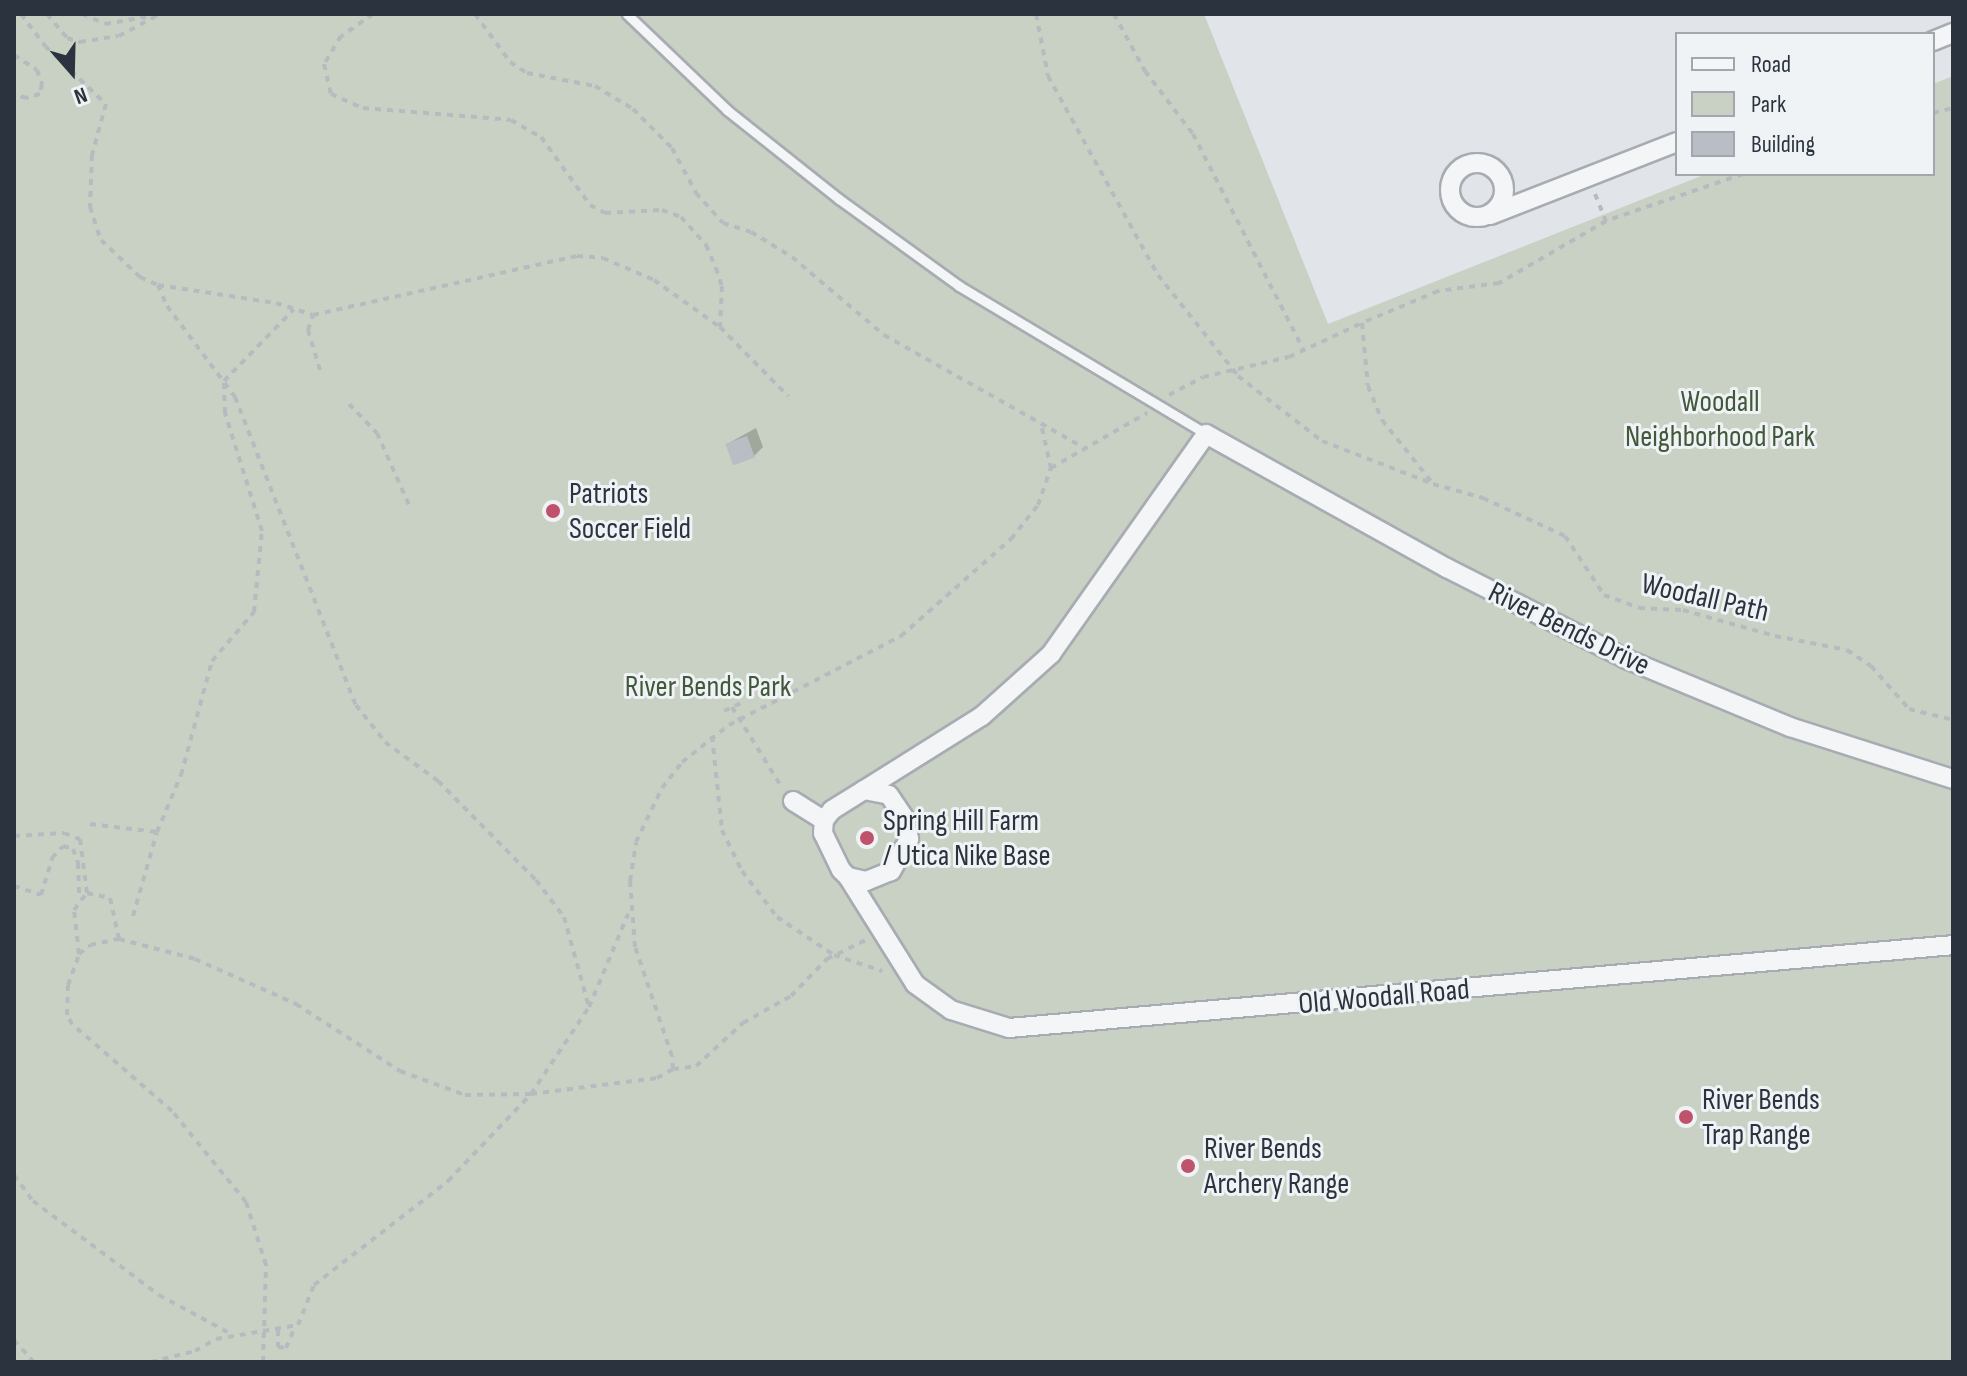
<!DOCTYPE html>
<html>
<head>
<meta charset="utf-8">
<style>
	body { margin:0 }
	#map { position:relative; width:1967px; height:1376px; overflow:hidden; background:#e1e4e8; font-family:"Sofia Sans Condensed",sans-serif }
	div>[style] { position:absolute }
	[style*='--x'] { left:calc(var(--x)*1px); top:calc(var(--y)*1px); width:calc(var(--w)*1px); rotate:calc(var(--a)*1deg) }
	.green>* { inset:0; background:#c8d1c3 }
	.shadow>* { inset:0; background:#0003 }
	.building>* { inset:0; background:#b9bec4; transform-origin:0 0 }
	.path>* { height:4px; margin-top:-2px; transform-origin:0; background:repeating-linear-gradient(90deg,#b7bbc0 0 6px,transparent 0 12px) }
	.roads { filter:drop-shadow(2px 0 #a7acb2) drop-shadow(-2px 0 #a7acb2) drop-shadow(0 2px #a7acb2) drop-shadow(0 -2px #a7acb2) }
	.service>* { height:9px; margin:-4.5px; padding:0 4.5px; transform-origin:4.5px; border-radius:4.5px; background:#f3f5f7 }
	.minor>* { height:18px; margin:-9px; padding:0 9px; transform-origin:9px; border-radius:9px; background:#f3f5f7 }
	.minor>.ring { margin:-9px; padding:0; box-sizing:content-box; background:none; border:18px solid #f3f5f7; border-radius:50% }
	.dots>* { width:22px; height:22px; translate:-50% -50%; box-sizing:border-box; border:4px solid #f0f3f6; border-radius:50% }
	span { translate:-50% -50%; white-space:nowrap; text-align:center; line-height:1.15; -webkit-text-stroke:6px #f0f3f6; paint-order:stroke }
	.park-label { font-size:30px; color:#42583a }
	.poi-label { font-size:30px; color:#2b343e }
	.left { translate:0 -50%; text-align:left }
	.street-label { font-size:30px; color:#2b343e }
	.frame { position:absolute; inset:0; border:16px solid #2b343e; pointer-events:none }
	.legend { position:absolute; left:1675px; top:32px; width:260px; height:144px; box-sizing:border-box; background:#f0f3f6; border:2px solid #a1a7ac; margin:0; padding:10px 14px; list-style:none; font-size:24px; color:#2b343e }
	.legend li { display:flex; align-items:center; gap:16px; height:40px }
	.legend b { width:40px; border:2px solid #a1a7ac }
	.north { position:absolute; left:32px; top:32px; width:80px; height:80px; -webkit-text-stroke:6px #f0f3f6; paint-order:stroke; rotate:160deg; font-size:22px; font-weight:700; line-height:32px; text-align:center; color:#2b343e }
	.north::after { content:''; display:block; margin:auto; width:28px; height:36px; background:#2b343e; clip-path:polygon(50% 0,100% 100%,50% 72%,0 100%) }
</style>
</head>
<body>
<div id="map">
	<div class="green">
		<i style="clip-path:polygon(14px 14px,1204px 14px,1328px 324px,1706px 174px,1933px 174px,1933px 84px,1953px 76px,1953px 1362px,14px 1362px)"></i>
	</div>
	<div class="shadow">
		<i style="clip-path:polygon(756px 428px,763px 447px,754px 456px,727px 444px)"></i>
	</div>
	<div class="building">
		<i style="left:747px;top:436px;width:23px;height:23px;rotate:70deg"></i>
	</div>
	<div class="path">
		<i style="--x:21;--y:14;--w:40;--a:53"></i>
		<i style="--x:45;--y:46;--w:84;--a:43.6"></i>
		<i style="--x:106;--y:104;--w:53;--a:105.4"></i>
		<i style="--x:92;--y:155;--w:52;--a:92.2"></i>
		<i style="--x:90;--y:207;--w:35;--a:72"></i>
		<i style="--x:101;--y:240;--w:54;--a:43.5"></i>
		<i style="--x:140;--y:277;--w:20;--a:24"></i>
		<i style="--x:158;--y:285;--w:23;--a:67"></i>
		<i style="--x:167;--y:306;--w:114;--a:53.2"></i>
		<i style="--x:235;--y:397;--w:331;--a:68.6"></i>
		<i style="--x:356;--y:705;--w:47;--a:51.9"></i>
		<i style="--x:385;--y:742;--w:66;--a:36.3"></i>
		<i style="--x:438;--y:781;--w:139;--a:45.3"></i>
		<i style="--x:536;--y:880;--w:46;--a:52.9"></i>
		<i style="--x:564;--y:917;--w:93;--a:74.5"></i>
		<i style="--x:47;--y:14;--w:31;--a:50"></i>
		<i style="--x:67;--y:38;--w:14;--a:17"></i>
		<i style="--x:80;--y:42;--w:39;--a:-9"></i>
		<i style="--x:119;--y:36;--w:47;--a:-28.2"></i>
		<i style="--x:82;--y:14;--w:25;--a:23"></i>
		<i style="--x:105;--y:24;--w:53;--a:-9.8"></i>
		<i style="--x:373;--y:14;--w:39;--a:145"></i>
		<i style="--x:341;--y:36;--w:33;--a:121"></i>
		<i style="--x:324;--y:64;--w:31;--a:77"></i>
		<i style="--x:331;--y:94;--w:35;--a:24"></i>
		<i style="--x:363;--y:108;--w:148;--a:4.6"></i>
		<i style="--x:511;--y:120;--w:34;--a:30"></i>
		<i style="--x:541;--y:137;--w:84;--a:54.2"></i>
		<i style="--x:590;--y:205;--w:17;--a:28"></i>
		<i style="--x:605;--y:213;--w:57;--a:-3"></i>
		<i style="--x:662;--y:210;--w:20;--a:20"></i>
		<i style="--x:681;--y:217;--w:38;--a:48"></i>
		<i style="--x:706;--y:245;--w:25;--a:67"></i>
		<i style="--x:716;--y:268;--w:19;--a:72"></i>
		<i style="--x:722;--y:286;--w:41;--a:92.8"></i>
		<i style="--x:475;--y:14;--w:59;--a:53.9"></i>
		<i style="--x:510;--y:62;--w:20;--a:33"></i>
		<i style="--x:527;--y:73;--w:69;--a:10.8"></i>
		<i style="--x:595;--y:86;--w:44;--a:31.2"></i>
		<i style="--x:633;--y:109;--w:55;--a:45"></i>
		<i style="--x:672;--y:148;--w:51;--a:61.9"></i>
		<i style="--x:696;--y:193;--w:40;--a:48"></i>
		<i style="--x:723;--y:223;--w:29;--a:18"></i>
		<i style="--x:751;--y:232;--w:48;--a:31.4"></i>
		<i style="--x:792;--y:257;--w:121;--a:40.3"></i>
		<i style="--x:884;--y:335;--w:228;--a:29.4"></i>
		<i style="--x:1036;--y:14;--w:63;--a:79"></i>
		<i style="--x:1048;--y:76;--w:227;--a:61.1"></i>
		<i style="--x:1158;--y:275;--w:129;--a:51.6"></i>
		<i style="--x:1238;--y:376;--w:106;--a:37.7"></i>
		<i style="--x:1322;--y:441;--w:117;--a:21.1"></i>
		<i style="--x:1114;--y:14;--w:65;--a:61.5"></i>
		<i style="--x:1145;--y:71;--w:79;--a:52.7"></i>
		<i style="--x:1193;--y:134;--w:244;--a:62.9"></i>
		<i style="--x:14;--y:55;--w:27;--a:33"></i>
		<i style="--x:37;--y:70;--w:15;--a:70"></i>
		<i style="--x:42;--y:84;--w:10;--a:101"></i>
		<i style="--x:40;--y:94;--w:15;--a:164"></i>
		<i style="--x:26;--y:98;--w:13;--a:-162"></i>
		<i style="--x:1933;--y:113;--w:21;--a:-14"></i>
		<i style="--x:1743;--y:174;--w:145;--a:161.1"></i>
		<i style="--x:1606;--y:221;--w:124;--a:149.9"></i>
		<i style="--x:1499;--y:283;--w:62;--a:172.5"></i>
		<i style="--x:1438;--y:291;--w:82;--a:157.2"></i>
		<i style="--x:1362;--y:323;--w:63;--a:84.6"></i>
		<i style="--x:1368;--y:386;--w:37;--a:68"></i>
		<i style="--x:1382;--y:420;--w:82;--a:51.4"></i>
		<i style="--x:1433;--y:484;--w:52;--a:15.6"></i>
		<i style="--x:1483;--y:498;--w:90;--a:24.9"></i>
		<i style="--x:1565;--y:536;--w:71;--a:56.5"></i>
		<i style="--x:1604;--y:595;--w:37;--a:20"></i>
		<i style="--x:1639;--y:608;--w:44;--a:2.6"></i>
		<i style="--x:1683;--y:610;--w:96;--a:15.8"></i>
		<i style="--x:1775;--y:636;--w:73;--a:11"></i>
		<i style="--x:1847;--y:650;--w:29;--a:34"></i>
		<i style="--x:1871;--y:666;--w:57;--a:48.5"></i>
		<i style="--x:1909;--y:709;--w:45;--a:14"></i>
		<i style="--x:1595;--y:194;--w:29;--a:68"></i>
		<i style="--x:158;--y:285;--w:119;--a:8.7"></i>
		<i style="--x:276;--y:303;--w:38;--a:18"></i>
		<i style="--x:320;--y:370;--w:42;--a:-106.7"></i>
		<i style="--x:308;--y:330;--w:16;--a:-72"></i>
		<i style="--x:313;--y:315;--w:271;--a:-12.6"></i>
		<i style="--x:577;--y:256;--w:26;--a:4"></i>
		<i style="--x:603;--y:258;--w:56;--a:23.3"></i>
		<i style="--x:654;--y:280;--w:81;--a:35.5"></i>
		<i style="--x:720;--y:327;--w:97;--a:45.4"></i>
		<i style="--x:1169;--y:395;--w:38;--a:-28"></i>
		<i style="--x:1203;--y:377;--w:88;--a:-13.1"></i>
		<i style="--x:1289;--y:357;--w:81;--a:-25"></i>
		<i style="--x:349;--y:404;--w:40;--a:46"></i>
		<i style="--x:377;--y:433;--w:81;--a:66"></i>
		<i style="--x:1042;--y:428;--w:41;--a:77.3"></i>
		<i style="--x:732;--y:707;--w:93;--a:58.2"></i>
		<i style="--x:724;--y:711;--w:19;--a:-25"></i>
		<i style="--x:712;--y:736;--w:95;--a:83.9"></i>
		<i style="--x:722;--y:830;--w:46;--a:64"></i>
		<i style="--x:742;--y:871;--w:58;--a:52.7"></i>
		<i style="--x:777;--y:917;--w:69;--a:33.7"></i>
		<i style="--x:834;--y:955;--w:51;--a:18.4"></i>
		<i style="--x:90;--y:824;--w:67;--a:6.8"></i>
		<i style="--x:14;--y:836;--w:50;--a:-3.4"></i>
		<i style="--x:64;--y:833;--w:17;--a:21"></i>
		<i style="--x:80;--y:839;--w:54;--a:82.6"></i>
		<i style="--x:14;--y:886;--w:28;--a:18"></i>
		<i style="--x:41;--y:895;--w:39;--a:-73"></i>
		<i style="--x:52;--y:858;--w:16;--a:-47"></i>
		<i style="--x:63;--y:846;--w:10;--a:17"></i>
		<i style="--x:73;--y:849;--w:15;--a:70"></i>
		<i style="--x:78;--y:863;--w:36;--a:88"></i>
		<i style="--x:133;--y:916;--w:87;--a:-74.1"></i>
		<i style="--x:157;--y:832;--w:62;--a:-67.2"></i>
		<i style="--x:181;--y:775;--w:118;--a:-74.8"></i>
		<i style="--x:212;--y:661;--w:65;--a:-49.4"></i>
		<i style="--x:254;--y:612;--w:81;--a:-84.4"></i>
		<i style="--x:262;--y:531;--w:124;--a:-107.4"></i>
		<i style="--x:225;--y:413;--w:32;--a:-92"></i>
		<i style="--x:224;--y:381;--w:100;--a:-45.8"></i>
		<i style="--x:79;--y:954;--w:44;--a:-96.5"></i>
		<i style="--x:74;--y:910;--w:21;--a:-53"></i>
		<i style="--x:87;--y:893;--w:24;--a:12"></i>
		<i style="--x:110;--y:898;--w:42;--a:77.6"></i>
		<i style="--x:673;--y:1069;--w:23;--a:-7"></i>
		<i style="--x:696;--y:1066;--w:64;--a:-42.5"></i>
		<i style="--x:743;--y:1023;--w:55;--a:-29.4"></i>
		<i style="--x:791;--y:996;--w:52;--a:-45.8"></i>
		<i style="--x:827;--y:959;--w:43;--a:-26"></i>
		<i style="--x:14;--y:1175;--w:32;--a:54"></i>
		<i style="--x:33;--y:1201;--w:157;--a:36.7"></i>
		<i style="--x:159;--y:1295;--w:84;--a:28.4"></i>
		<i style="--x:278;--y:1330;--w:17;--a:90"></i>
		<i style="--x:278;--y:1347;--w:8;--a:7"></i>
		<i style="--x:286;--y:1348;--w:23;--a:-67"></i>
		<i style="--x:14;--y:1340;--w:30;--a:48"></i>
		<i style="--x:151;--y:1362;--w:45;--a:-14"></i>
		<i style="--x:195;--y:1351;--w:24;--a:-30"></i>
		<i style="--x:216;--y:1339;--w:83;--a:-9.7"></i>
		<i style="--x:298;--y:1325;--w:43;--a:-68.2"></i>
		<i style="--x:314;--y:1285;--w:170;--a:-37.8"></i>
		<i style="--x:448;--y:1181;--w:120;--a:-46.3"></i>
		<i style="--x:531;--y:1094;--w:105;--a:-56.3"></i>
		<i style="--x:589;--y:1007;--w:101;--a:-67.2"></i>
		<i style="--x:263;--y:1362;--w:97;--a:-88.2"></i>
		<i style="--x:266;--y:1265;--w:66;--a:-107.6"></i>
		<i style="--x:246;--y:1202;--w:117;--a:-129.1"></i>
		<i style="--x:172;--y:1111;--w:133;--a:-139"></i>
		<i style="--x:72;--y:1024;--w:10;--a:-119"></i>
		<i style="--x:67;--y:1015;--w:30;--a:-88"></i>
		<i style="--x:68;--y:985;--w:33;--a:-70"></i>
		<i style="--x:79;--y:954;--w:14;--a:-39"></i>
		<i style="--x:90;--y:945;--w:30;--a:-12"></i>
		<i style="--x:119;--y:939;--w:79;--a:14.7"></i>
		<i style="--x:195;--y:959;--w:111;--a:24"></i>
		<i style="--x:296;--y:1004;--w:124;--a:32.8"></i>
		<i style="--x:400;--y:1071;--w:69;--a:20.3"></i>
		<i style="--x:465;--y:1095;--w:66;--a:-0.9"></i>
		<i style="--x:531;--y:1094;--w:127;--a:-7.2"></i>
		<i style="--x:657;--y:1078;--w:18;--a:-29"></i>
		<i style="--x:673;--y:1069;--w:13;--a:-94"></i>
		<i style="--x:672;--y:1056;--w:115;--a:-108.7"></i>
		<i style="--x:635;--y:947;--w:66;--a:-94.3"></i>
		<i style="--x:630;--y:881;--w:39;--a:-81"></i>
		<i style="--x:636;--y:842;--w:60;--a:-64.3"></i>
		<i style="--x:662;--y:788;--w:33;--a:-52"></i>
		<i style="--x:682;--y:762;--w:60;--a:-38.2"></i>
		<i style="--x:729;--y:725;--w:194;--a:-27.4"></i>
		<i style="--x:901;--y:636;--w:147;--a:-41.4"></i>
		<i style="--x:1011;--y:539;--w:43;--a:-51.5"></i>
		<i style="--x:1038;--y:505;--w:39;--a:-71"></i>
		<i style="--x:1051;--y:468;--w:111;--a:-29.8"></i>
	</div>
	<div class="roads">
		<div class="service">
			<i style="--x:627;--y:14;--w:139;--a:43.8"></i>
			<i style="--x:727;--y:110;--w:143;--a:38.5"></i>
			<i style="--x:839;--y:199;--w:148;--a:35.9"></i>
			<i style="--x:959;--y:286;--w:288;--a:30.9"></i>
		</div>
		<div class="minor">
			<i style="--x:1933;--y:41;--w:22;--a:-22"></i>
			<i class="ring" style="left:1450px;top:163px;width:36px;height:36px"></i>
			<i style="--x:1490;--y:215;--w:201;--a:-21.3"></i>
			<i style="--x:864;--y:790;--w:139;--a:-32.1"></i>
			<i style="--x:982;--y:716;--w:93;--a:-41.9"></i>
			<i style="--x:1051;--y:654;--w:269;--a:-54.8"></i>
			<i style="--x:1206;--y:434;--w:276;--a:29.1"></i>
			<i style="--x:1447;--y:568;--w:201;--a:26.9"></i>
			<i style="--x:1626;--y:659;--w:178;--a:22.5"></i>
			<i style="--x:1790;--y:727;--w:171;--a:17.7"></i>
			<i style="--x:864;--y:790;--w:25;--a:11"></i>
			<i style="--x:889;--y:795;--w:25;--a:56"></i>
			<i style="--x:903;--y:816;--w:24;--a:75"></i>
			<i style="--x:909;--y:839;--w:37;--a:119"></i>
			<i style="--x:891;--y:871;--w:27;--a:158"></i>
			<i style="--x:866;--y:881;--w:18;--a:-167"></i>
			<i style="--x:848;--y:877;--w:10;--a:-135"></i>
			<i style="--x:841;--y:870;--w:41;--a:-115.9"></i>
			<i style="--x:823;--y:833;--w:13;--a:-86"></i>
			<i style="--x:824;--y:820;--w:13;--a:-51"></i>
			<i style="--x:832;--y:810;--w:38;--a:-32"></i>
			<i style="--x:793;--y:801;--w:36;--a:32"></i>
			<i style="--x:848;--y:877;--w:126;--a:57.9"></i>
			<i style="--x:915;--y:984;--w:44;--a:35.8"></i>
			<i style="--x:951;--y:1010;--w:61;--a:17.2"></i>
			<i style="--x:1009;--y:1028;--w:948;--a:-5.02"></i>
		</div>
	</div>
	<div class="dots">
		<i style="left:553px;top:511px;background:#c0536c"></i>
		<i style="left:867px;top:838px;background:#c0536c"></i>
		<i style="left:1686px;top:1117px;background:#c0536c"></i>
		<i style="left:1188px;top:1166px;background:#c0536c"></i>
	</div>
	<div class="park-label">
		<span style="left:1720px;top:419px">Woodall<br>Neighborhood Park</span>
		<span style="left:708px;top:687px">River Bends Park</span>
	</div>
	<div class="poi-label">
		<span class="left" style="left:569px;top:511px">Patriots<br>Soccer Field</span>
		<span class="left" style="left:883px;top:838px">Spring Hill Farm<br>/ Utica Nike Base</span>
		<span class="left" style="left:1702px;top:1117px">River Bends<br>Trap Range</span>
		<span class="left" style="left:1204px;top:1166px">River Bends<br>Archery Range</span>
	</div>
	<div class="street-label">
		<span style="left:1705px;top:598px;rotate:13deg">Woodall Path</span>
		<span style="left:1569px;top:629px;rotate:26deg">River Bends Drive</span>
		<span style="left:1384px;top:997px;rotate:-5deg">Old Woodall Road</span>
	</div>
	<div class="frame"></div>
	<ul class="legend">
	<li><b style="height:10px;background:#f3f5f7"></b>Road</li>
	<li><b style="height:22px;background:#c8d1c3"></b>Park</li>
	<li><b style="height:22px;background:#b9bec4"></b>Building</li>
	</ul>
	<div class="north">N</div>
</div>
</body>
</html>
